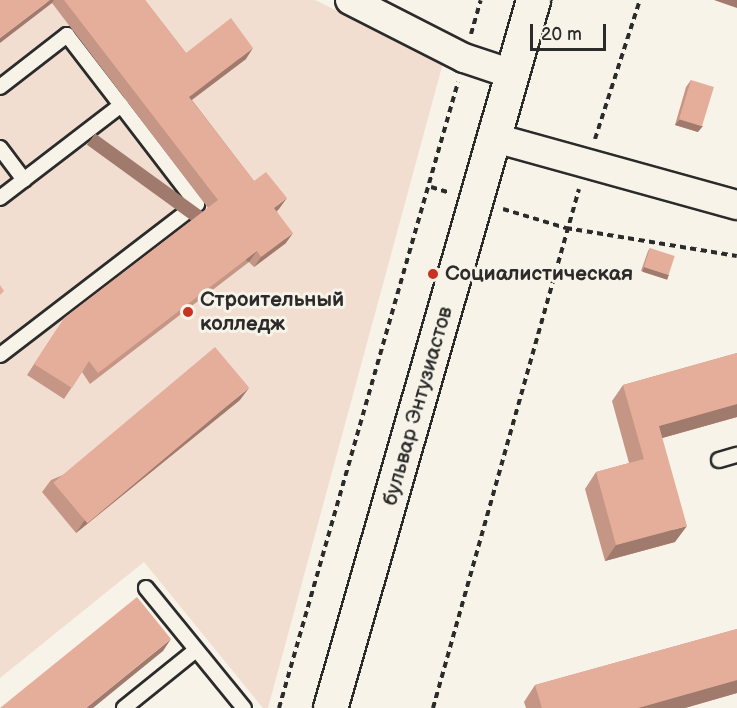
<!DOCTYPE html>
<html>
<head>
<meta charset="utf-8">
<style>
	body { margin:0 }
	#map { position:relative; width:737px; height:708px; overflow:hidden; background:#f7f3e8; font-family:"Balsamiq Sans",sans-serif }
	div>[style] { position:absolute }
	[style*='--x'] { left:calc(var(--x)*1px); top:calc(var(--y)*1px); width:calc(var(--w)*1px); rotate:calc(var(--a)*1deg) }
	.built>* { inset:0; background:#f2ded1 }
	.path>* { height:4px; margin-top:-2px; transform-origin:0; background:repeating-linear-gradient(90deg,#2b2b2b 0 6px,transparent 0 10.5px) }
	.roads { filter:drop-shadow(2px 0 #2b2b2b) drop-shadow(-2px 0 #2b2b2b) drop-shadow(0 2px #2b2b2b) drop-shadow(0 -2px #2b2b2b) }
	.service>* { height:14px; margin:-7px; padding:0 7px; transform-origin:7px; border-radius:7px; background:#f7f3e8 }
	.minor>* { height:28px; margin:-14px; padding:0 14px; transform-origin:14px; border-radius:14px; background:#f7f3e8 }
	.secondary>* { height:33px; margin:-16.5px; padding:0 16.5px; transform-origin:16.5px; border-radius:16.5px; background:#f7f3e8 }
	.wall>* { inset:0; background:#c59685 }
	.shaded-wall>* { inset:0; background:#a07a6c; transform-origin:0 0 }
	.building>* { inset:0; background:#e5ae9b; transform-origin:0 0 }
	.dots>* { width:16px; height:16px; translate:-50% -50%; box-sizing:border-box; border:3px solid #f7f3e8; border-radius:50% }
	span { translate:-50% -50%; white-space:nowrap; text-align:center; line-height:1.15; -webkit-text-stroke:6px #f7f3e8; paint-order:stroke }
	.poi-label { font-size:21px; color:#2b2b2b; font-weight:700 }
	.left { translate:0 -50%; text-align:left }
	.street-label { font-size:21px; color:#2b2b2b }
	.scale { position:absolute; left:530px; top:24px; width:76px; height:27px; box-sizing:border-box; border:3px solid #2b2b2b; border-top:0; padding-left:8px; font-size:18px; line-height:21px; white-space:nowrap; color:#2b2b2b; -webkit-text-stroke:4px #f7f3e8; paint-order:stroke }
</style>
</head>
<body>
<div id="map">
	<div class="built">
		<i style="clip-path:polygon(0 0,315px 0,443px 63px,268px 708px,263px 708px,144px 562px,0 678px)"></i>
	</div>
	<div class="path">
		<i style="--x:471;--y:34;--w:35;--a:-74"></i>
		<i style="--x:595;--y:139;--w:146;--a:-72.1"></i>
		<i style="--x:431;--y:187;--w:17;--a:17"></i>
		<i style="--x:503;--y:209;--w:66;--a:16.8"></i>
		<i style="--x:566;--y:228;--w:173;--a:9.3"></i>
		<i style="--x:279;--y:708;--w:651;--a:-74.04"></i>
		<i style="--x:433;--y:708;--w:539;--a:-74.29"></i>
	</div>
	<div class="roads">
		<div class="service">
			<i style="--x:0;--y:87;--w:85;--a:-37.8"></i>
			<i style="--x:67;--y:35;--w:88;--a:52.4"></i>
			<i style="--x:0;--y:148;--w:40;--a:53"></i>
			<i style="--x:0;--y:198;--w:153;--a:-37.5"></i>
			<i style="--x:121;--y:105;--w:125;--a:52.5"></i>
			<i style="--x:197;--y:204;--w:248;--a:142.5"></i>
			<i style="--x:719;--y:460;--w:19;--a:-16"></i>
			<i style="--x:146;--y:588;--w:155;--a:50.8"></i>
			<i style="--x:124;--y:708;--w:92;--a:-38.9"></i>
		</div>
		<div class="minor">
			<i style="--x:350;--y:0;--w:128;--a:27"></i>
			<i style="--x:464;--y:58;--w:51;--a:18.4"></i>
			<i style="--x:495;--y:138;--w:251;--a:15.5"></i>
		</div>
		<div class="secondary">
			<i style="--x:330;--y:708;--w:737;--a:-74"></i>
		</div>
	</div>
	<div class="wall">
		<i style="clip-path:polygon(0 0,145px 0,186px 53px,246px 59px,192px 100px,254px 181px,279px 209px,277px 211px,286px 243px,254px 267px,249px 262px,90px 384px,82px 372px,64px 399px,27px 375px,57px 329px,208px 208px,52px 3px)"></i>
		<i style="clip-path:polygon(691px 80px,698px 132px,675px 125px,686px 87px)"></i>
		<i style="clip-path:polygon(650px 248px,669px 275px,666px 279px,641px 271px,648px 251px)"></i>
		<i style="clip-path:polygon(737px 353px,737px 417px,662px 438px,675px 542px,605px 561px,585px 489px,596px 472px,629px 463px,612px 401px,623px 385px)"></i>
		<i style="clip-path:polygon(240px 400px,76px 533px,42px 492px,51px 480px)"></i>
		<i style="clip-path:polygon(737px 629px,737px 693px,685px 708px,526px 708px,524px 702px,535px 685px)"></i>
	</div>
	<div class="shaded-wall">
		<i style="clip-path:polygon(50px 0,54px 0,52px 3px,0 43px,0 38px)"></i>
		<i style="clip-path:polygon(714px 0,737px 0,737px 8px)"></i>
		<i style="clip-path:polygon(253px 48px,246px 59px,182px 107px,189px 97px)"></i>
		<i style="clip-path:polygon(680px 119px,703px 126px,698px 132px,675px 125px)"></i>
		<i style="clip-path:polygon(287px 198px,279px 209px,267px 218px,274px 208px)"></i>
		<i style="clip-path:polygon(293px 233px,286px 243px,254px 267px,261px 257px)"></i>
		<i style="left:257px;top:251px;width:14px;height:200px;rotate:126deg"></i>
		<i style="left:644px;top:267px;width:26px;height:5px;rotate:18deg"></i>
		<i style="clip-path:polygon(249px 388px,240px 400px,76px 533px,84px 521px)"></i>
		<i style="clip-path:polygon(737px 404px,737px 417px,648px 442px,659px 426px)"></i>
		<i style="clip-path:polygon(687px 526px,675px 542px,605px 561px,616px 545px)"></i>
		<i style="clip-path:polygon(171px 639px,163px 651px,93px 708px,86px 708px)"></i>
		<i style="clip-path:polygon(737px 680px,737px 693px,685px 708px,638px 708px)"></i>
	</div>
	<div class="building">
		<i style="clip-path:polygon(0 0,50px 0,0 38px)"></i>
		<i style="clip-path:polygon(64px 0,145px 0,186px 53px,231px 18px,253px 48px,189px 97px,254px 181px,266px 172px,287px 198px,274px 208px,293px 233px,261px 257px,257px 251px,98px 373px,89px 361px,72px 388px,34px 364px,64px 318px,218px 200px)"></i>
		<i style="left:691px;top:80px;width:24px;height:41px;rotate:17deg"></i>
		<i style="left:650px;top:248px;width:26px;height:20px;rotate:18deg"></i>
		<i style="clip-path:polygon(0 285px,4px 291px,0 295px)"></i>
		<i style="left:215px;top:347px;width:53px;height:211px;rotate:50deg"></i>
		<i style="clip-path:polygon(737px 353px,737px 404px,659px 426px,687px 526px,616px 545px,596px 472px,644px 459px,623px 385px)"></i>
		<i style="clip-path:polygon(137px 597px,171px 639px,86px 708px,0 708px)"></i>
		<i style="clip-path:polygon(737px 629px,737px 680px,638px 708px,542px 708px,535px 685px)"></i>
	</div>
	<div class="dots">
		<i style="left:433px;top:274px;background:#c8321e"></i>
		<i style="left:188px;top:312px;background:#c8321e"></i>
	</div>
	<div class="poi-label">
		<span class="left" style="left:445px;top:274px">Социалистическая</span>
		<span class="left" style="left:200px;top:312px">Строительный<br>колледж</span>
	</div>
	<div class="street-label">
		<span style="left:418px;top:406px;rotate:-74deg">бульвар Энтузиастов</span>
	</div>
	<div class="scale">20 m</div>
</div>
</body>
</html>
